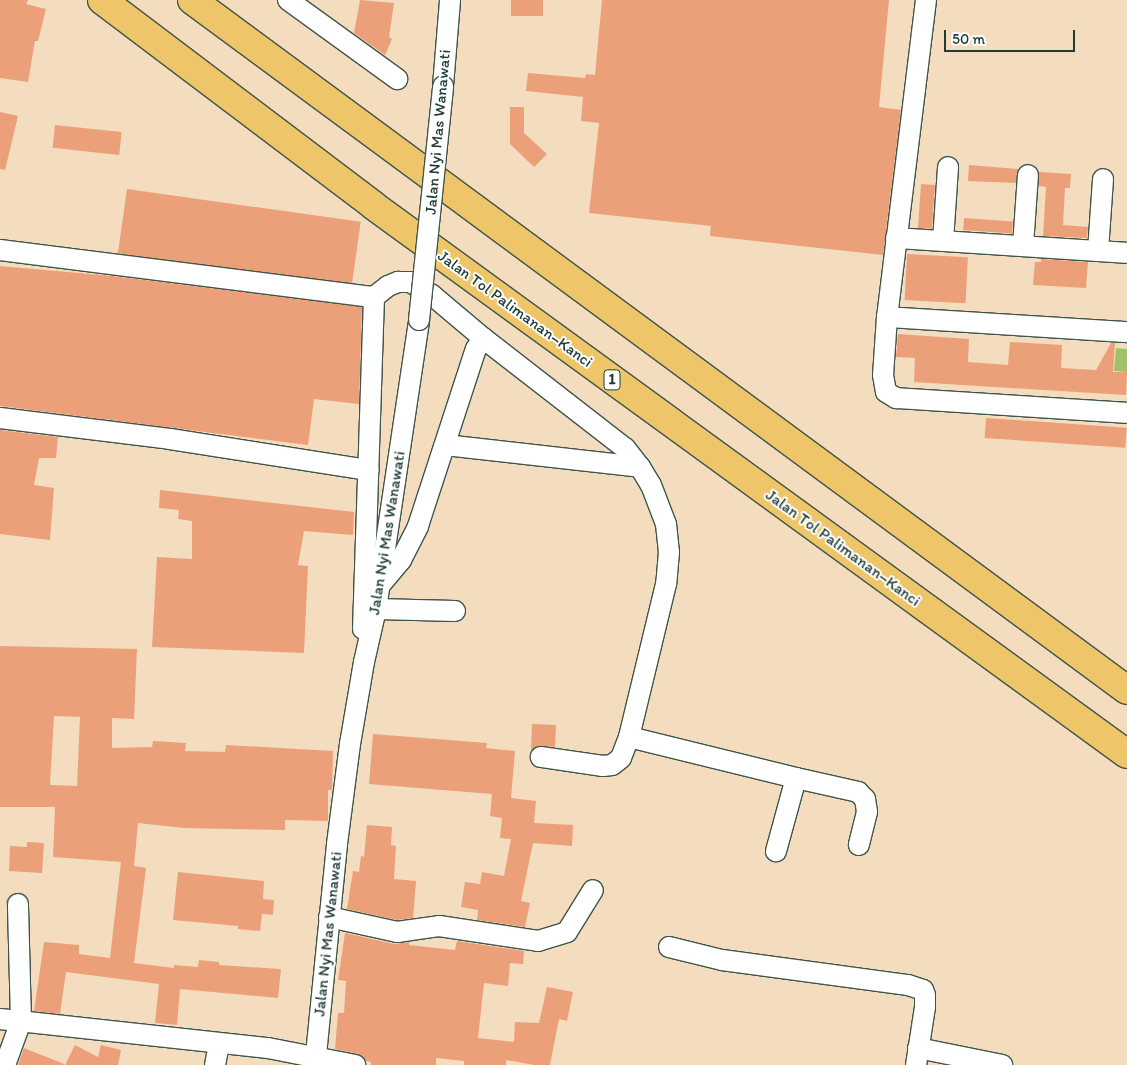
<!DOCTYPE html>
<html>
<head>
<meta charset="utf-8">
<style>
	body { margin:0 }
	#map { position:relative; width:1127px; height:1065px; overflow:hidden; background:#f4dcbf; font-family:Itim,sans-serif }
	div>[style] { position:absolute }
	[style*='--x'] { left:calc(var(--x)*1px); top:calc(var(--y)*1px); width:calc(var(--w)*1px); rotate:calc(var(--a)*1deg) }
	.green>* { inset:0; background:#a0c16a }
	.building>* { inset:0; background:#eba07a; transform-origin:0 0 }
	.roads { filter:drop-shadow(1px 0 #3f5549) drop-shadow(-1px 0 #3f5549) drop-shadow(0 1px #3f5549) drop-shadow(0 -1px #3f5549) }
	.minor>* { height:20px; margin:-10px; padding:0 10px; transform-origin:10px; border-radius:10px; background:#fff }
	.motorway>* { height:28px; margin:-14px; padding:0 14px; transform-origin:14px; border-radius:14px; background:#eec569 }
	.bridges { filter:drop-shadow(1px 0 #3f5549) drop-shadow(-1px 0 #3f5549) drop-shadow(0 1px #3f5549) drop-shadow(0 -1px #3f5549) }
	.minor-bridge>* { height:20px; margin:-10px; padding:0 10px; transform-origin:10px; border-radius:10px; background:#fff }
	span { translate:-50% -50%; white-space:nowrap; text-align:center; line-height:1.15; -webkit-text-stroke:4px #fff; paint-order:stroke }
	.shield-label span { padding:1px 4px; background:#fff; border:1px solid; border-radius:4px; -webkit-text-stroke-width:0 }
	.shield-label { font-size:15px; color:#1f3d34; font-weight:700 }
	.street-label { font-size:16px; color:#1f3d34 }
	.scale { position:absolute; left:944px; top:30px; width:131px; height:22px; box-sizing:border-box; border:2px solid #1f3d34; border-top:0; padding-left:6px; font-size:15px; line-height:18px; white-space:nowrap; color:#1f3d34; -webkit-text-stroke:4px #fff; paint-order:stroke }
</style>
</head>
<body>
<div id="map">
	<div class="green">
		<i style="clip-path:polygon(1116px 348px,1127px 349px,1127px 372px,1114px 371px)"></i>
	</div>
	<div class="building">
		<i style="clip-path:polygon(0 0,28px 0,26px 4px,46px 9px,38px 41px,35px 41px,28px 82px,0 78px)"></i>
		<i style="clip-path:polygon(360px 0,394px 3px,389px 37px,392px 39px,385px 55px,354px 33px)"></i>
		<i style="left:511px;top:0;width:32px;height:16px"></i>
		<i style="clip-path:polygon(602px 0,889px 0,879px 107px,901px 110px,883px 255px,710px 236px,711px 226px,589px 213px,599px 123px,581px 121px,583px 97px,526px 91px,528px 73px,585px 78px,586px 74px,595px 75px)"></i>
		<i style="clip-path:polygon(510px 107px,524px 107px,524px 133px,547px 154px,534px 167px,510px 144px)"></i>
		<i style="clip-path:polygon(0 112px,18px 116px,5px 170px,0 169px)"></i>
		<i style="left:55px;top:125px;width:67px;height:23px;rotate:6deg"></i>
		<i style="clip-path:polygon(969px 165px,1018px 169px,1016px 183px,968px 181px)"></i>
		<i style="clip-path:polygon(1039px 172px,1071px 174px,1070px 188px,1065px 188px,1063px 225px,1088px 227px,1087px 238px,1043px 236px,1046px 187px,1039px 186px)"></i>
		<i style="left:921px;top:184px;width:14px;height:44px;rotate:4deg"></i>
		<i style="left:127px;top:189px;width:236px;height:65px;rotate:8deg"></i>
		<i style="left:964px;top:218px;width:49px;height:12px;rotate:4deg"></i>
		<i style="left:907px;top:254px;width:61px;height:46px;rotate:3deg"></i>
		<i style="clip-path:polygon(1041px 259px,1088px 262px,1086px 288px,1033px 285px,1035px 262px,1041px 262px)"></i>
		<i style="clip-path:polygon(0 266px,113px 276px,362px 307px,359px 404px,314px 399px,308px 445px,0 406px)"></i>
		<i style="clip-path:polygon(898px 334px,969px 339px,968px 362px,1008px 365px,1010px 342px,1062px 345px,1061px 368px,1096px 370px,1111px 343px,1115px 343px,1113px 372px,1127px 372px,1126px 395px,914px 382px,915px 358px,896px 357px)"></i>
		<i style="left:986px;top:418px;width:141px;height:20px;rotate:4deg"></i>
		<i style="clip-path:polygon(0 430px,58px 437px,56px 458px,39px 458px,34px 485px,54px 488px,50px 540px,0 534px)"></i>
		<i style="clip-path:polygon(160px 490px,354px 512px,353px 535px,304px 531px,298px 565px,308px 566px,304px 653px,152px 647px,157px 557px,192px 559px,192px 521px,178px 519px,179px 510px,159px 508px)"></i>
		<i style="clip-path:polygon(evenodd,0 646px,137px 649px,134px 719px,112px 718px,112px 748px,152px 747px,153px 741px,186px 743px,185px 751px,225px 752px,226px 745px,333px 751px,332px 790px,328px 790px,328px 821px,285px 820px,285px 830px,184px 828px,138px 823px,134px 866px,146px 868px,134px 963px,174px 968px,174px 965px,198px 967px,199px 960px,219px 962px,219px 965px,281px 969px,278px 998px,180px 989px,177px 1025px,155px 1023px,159px 984px,66px 972px,60px 1014px,34px 1011px,44px 942px,79px 945px,79px 954px,110px 958px,121px 862px,53px 857px,55px 807px,0 807px,0 646px,54px 716px,80px 717px,77px 786px,50px 785px,54px 716px)"></i>
		<i style="clip-path:polygon(532px 724px,556px 725px,555px 747px,537px 746px,531px 751px)"></i>
		<i style="clip-path:polygon(373px 734px,487px 743px,486px 748px,515px 751px,511px 798px,536px 801px,534px 823px,573px 825px,572px 846px,533px 843px,521px 901px,530px 903px,525px 927px,477px 920px,478px 910px,461px 907px,465px 882px,480px 884px,482px 872px,504px 876px,511px 839px,500px 838px,502px 818px,490px 816px,492px 794px,369px 784px)"></i>
		<i style="clip-path:polygon(367px 825px,392px 827px,391px 845px,396px 846px,394px 879px,416px 881px,413px 918px,397px 920px,347px 909px,353px 871px,359px 872px,361px 856px,364px 857px)"></i>
		<i style="clip-path:polygon(27px 842px,44px 843px,42px 873px,9px 871px,10px 846px,27px 847px)"></i>
		<i style="clip-path:polygon(178px 872px,264px 881px,263px 899px,274px 900px,273px 915px,262px 914px,260px 931px,238px 929px,238px 926px,173px 920px)"></i>
		<i style="clip-path:polygon(345px 933px,394px 944px,409px 942px,409px 945px,455px 950px,457px 941px,524px 951px,523px 964px,510px 963px,508px 986px,484px 983px,478px 1038px,514px 1042px,515px 1022px,539px 1023px,547px 987px,573px 992px,567px 1021px,559px 1019px,550px 1065px,534px 1065px,506px 1060px,506px 1065px,464px 1065px,464px 1061px,436px 1058px,436px 1065px,371px 1065px,371px 1062px,366px 1061px,358px 1054px,335px 1049px,338px 1013px,344px 1013px,346px 981px,338px 980px)"></i>
		<i style="clip-path:polygon(75px 1045px,98px 1057px,101px 1045px,121px 1050px,118px 1065px,65px 1065px)"></i>
		<i style="clip-path:polygon(24px 1048px,64px 1064px,63px 1065px,18px 1065px)"></i>
	</div>
	<div class="roads">
		<div class="minor">
			<i style="--x:288;--y:0;--w:135;--a:35.9"></i>
			<i style="--x:926;--y:0;--w:319;--a:97"></i>
			<i style="--x:887;--y:317;--w:58;--a:93.9"></i>
			<i style="--x:883;--y:375;--w:17;--a:80"></i>
			<i style="--x:886;--y:392;--w:12;--a:31"></i>
			<i style="--x:896;--y:398;--w:231;--a:3.7"></i>
			<i style="--x:443;--y:86;--w:86;--a:-85.3"></i>
			<i style="--x:896;--y:238;--w:231;--a:3.7"></i>
			<i style="--x:943;--y:241;--w:74;--a:-86.1"></i>
			<i style="--x:1023;--y:246;--w:71;--a:-86"></i>
			<i style="--x:0;--y:250;--w:377;--a:7.2"></i>
			<i style="--x:374;--y:297;--w:18;--a:-38"></i>
			<i style="--x:388;--y:286;--w:11;--a:-22"></i>
			<i style="--x:398;--y:282;--w:12;--a:0"></i>
			<i style="--x:410;--y:282;--w:26;--a:31"></i>
			<i style="--x:432;--y:295;--w:67;--a:40.1"></i>
			<i style="--x:483;--y:338;--w:180;--a:37.8"></i>
			<i style="--x:625;--y:448;--w:24;--a:52"></i>
			<i style="--x:640;--y:467;--w:21;--a:59"></i>
			<i style="--x:651;--y:485;--w:42;--a:69"></i>
			<i style="--x:666;--y:524;--w:28;--a:84"></i>
			<i style="--x:669;--y:552;--w:32;--a:95"></i>
			<i style="--x:666;--y:584;--w:157;--a:103.6"></i>
			<i style="--x:629;--y:737;--w:22;--a:111"></i>
			<i style="--x:621;--y:758;--w:11;--a:142"></i>
			<i style="--x:612;--y:765;--w:9;--a:174"></i>
			<i style="--x:603;--y:766;--w:63;--a:-171.7"></i>
			<i style="--x:1098;--y:251;--w:72;--a:-86"></i>
			<i style="--x:887;--y:317;--w:240;--a:3.6"></i>
			<i style="--x:0;--y:418;--w:171;--a:7"></i>
			<i style="--x:170;--y:439;--w:201;--a:8.9"></i>
			<i style="--x:445;--y:445;--w:196;--a:6.4"></i>
			<i style="--x:380;--y:585;--w:33;--a:-50"></i>
			<i style="--x:401;--y:560;--w:38;--a:-63"></i>
			<i style="--x:418;--y:526;--w:186;--a:-71.9"></i>
			<i style="--x:476;--y:349;--w:13;--a:-58"></i>
			<i style="--x:376;--y:609;--w:79;--a:1.5"></i>
			<i style="--x:363;--y:629;--w:332;--a:-88.1"></i>
			<i style="--x:629;--y:737;--w:172;--a:13.8"></i>
			<i style="--x:796;--y:778;--w:76;--a:105.3"></i>
			<i style="--x:796;--y:778;--w:64;--a:12.7"></i>
			<i style="--x:858;--y:792;--w:10;--a:45"></i>
			<i style="--x:865;--y:799;--w:13;--a:81"></i>
			<i style="--x:867;--y:812;--w:34;--a:104"></i>
			<i style="--x:329;--y:917;--w:70;--a:12.4"></i>
			<i style="--x:397;--y:932;--w:42;--a:-8.1"></i>
			<i style="--x:439;--y:926;--w:100;--a:8.6"></i>
			<i style="--x:538;--y:941;--w:30;--a:-17"></i>
			<i style="--x:567;--y:932;--w:49;--a:-58.2"></i>
			<i style="--x:669;--y:947;--w:55;--a:13.8"></i>
			<i style="--x:722;--y:960;--w:188;--a:7.7"></i>
			<i style="--x:908;--y:985;--w:16;--a:18"></i>
			<i style="--x:923;--y:990;--w:5;--a:68"></i>
			<i style="--x:925;--y:995;--w:12;--a:90"></i>
			<i style="--x:925;--y:1007;--w:59;--a:98.8"></i>
			<i style="--x:0;--y:1019;--w:270;--a:6.2"></i>
			<i style="--x:268;--y:1048;--w:89;--a:11.1"></i>
			<i style="--x:918;--y:1048;--w:86;--a:11.4"></i>
			<i style="--x:5;--y:1065;--w:47;--a:-70"></i>
			<i style="--x:21;--y:1021;--w:117;--a:-91.5"></i>
			<i style="--x:215;--y:1065;--w:20;--a:-79"></i>
			<i style="--x:315;--y:1065;--w:222;--a:-84.3"></i>
			<i style="--x:337;--y:844;--w:101;--a:-82.6"></i>
			<i style="--x:350;--y:744;--w:83;--a:-80.3"></i>
			<i style="--x:364;--y:662;--w:54;--a:-77.2"></i>
			<i style="--x:376;--y:609;--w:292;--a:-81.5"></i>
		</div>
		<div class="motorway">
			<i style="--x:102;--y:0;--w:341;--a:37.1"></i>
			<i style="--x:374;--y:206;--w:931;--a:36.05"></i>
			<i style="--x:192;--y:0;--w:1162;--a:36.43"></i>
		</div>
	</div>
	<div class="bridges">
		<div class="minor-bridge">
			<i style="--x:419;--y:320;--w:235;--a:-84.1"></i>
		</div>
	</div>
	<div class="shield-label">
		<span style="left:612px;top:380px">1</span>
	</div>
	<div class="street-label">
		<span style="left:438px;top:132px;rotate:-85deg">Jalan Nyi Mas Wanawati</span>
		<span style="left:515px;top:309px;rotate:36deg">Jalan Tol Palimanan–Kanci</span>
		<span style="left:387px;top:533px;rotate:-81deg">Jalan Nyi Mas Wanawati</span>
		<span style="left:843px;top:548px;rotate:36deg">Jalan Tol Palimanan–Kanci</span>
		<span style="left:328px;top:934px;rotate:-84deg">Jalan Nyi Mas Wanawati</span>
	</div>
	<div class="scale">50 m</div>
</div>
</body>
</html>
